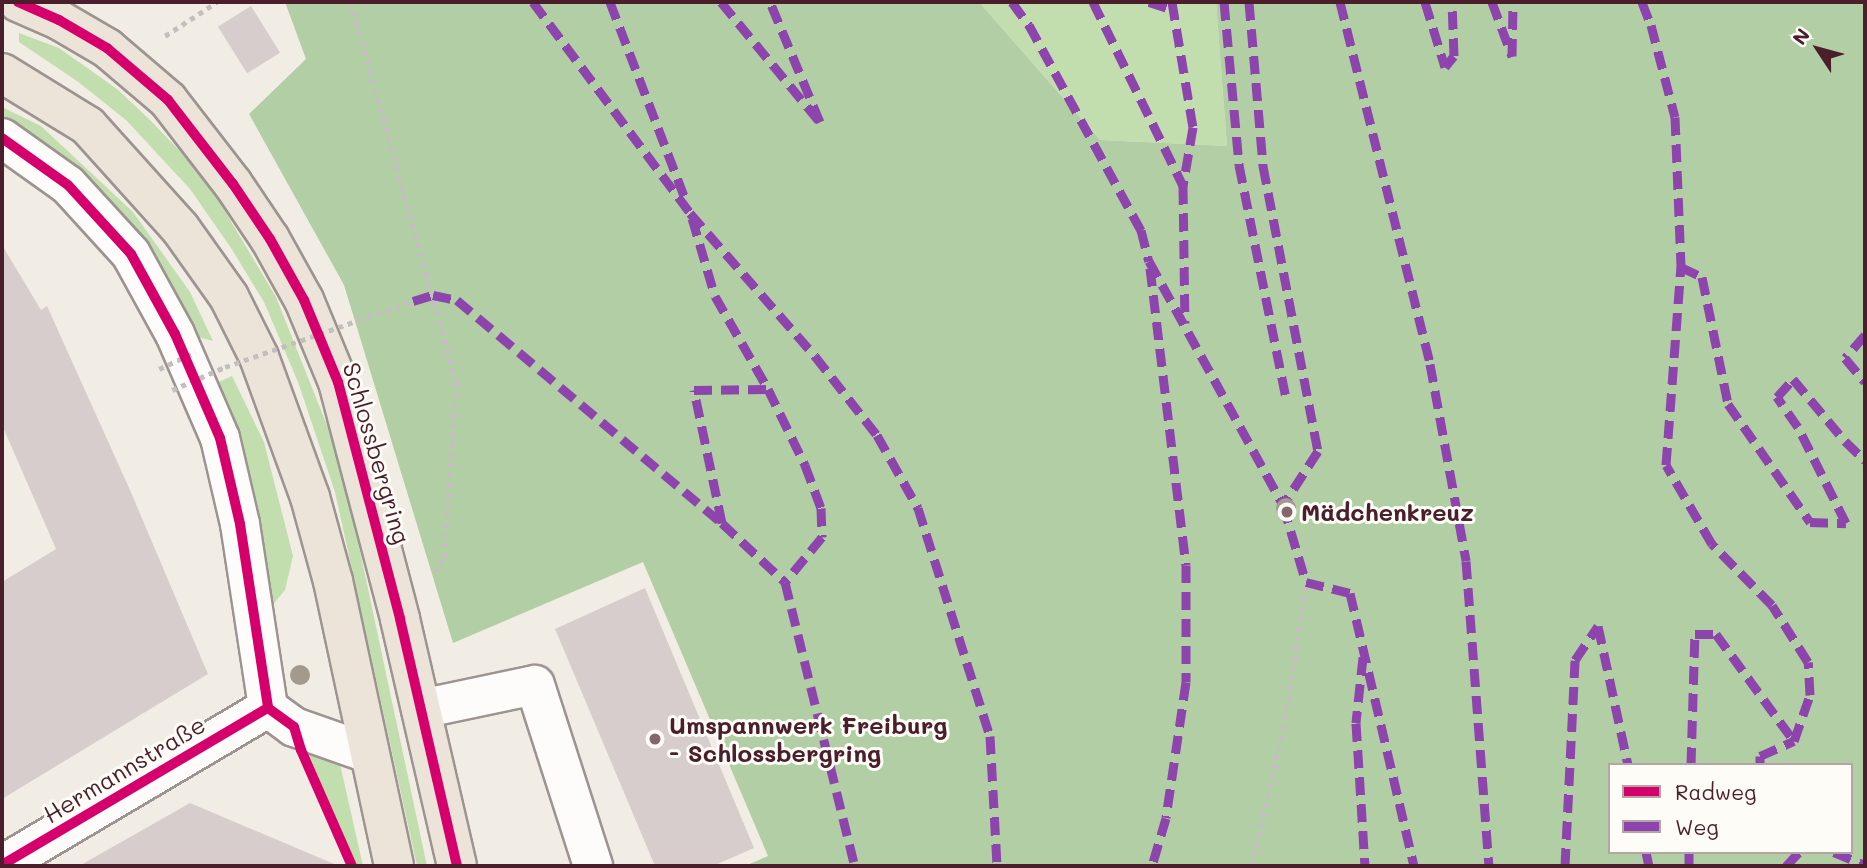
<!DOCTYPE html>
<html>
<head>
<meta charset="utf-8">
<style>
	body { margin:0 }
	#map { position:relative; width:1867px; height:868px; overflow:hidden; background:#f1ede4; font-family:Mali,sans-serif }
	div>[style] { position:absolute }
	[style*='--x'] { left:calc(var(--x)*1px); top:calc(var(--y)*1px); width:calc(var(--w)*1px); rotate:calc(var(--a)*1deg) }
	.green>* { inset:0; background:#c3deae }
	.forest>* { inset:0; background:#b2cea4 }
	.building>* { inset:0; background:#d8cdcd; transform-origin:0 0 }
	.path>* { height:4.5px; margin-top:-2.25px; transform-origin:0; background:repeating-linear-gradient(90deg,#c4bfbf 0 5px,transparent 0 10px) }
	.roads { filter:drop-shadow(2px 0 #9d9391) drop-shadow(-2px 0 #9d9391) drop-shadow(0 2px #9d9391) drop-shadow(0 -2px #9d9391) }
	.minor>* { height:38px; margin:-19px; padding:0 19px; transform-origin:19px; border-radius:19px; background:#fdfcfb }
	.major>* { height:38px; margin:-19px; padding:0 19px; transform-origin:19px; border-radius:19px; background:#ece4d9 }
	.path-bridge>* { height:4.5px; margin-top:-2.25px; transform-origin:0; background:repeating-linear-gradient(90deg,#c4bfbf 0 5px,transparent 0 10px) }
	.quiet>* { height:9px; margin-top:-4.5px; transform-origin:0; background:repeating-linear-gradient(90deg,#8e44ad 0 18px,transparent 0 27px) }
	.cycleway>* { height:10px; margin:-5px; padding:0 5px; transform-origin:5px; border-radius:5px; background:#d6006c }
	.trees>* { width:20px; height:20px; margin:-10px; border-radius:50%; background:#a3998d }
	.dots>* { width:19px; height:19px; translate:-50% -50%; box-sizing:border-box; border:4px solid #fdfcf7; border-radius:50% }
	span { translate:-50% -50%; white-space:nowrap; text-align:center; line-height:1.15; -webkit-text-stroke:6px #fdfcf7; paint-order:stroke }
	.street-label { font-size:24px; color:#4a1f2b }
	.poi-label { font-size:24px; color:#4a1f2b; font-weight:700 }
	.left { translate:0 -50%; text-align:left }
	.frame { position:absolute; inset:0; border:4px solid #4a1f2b; pointer-events:none }
	.legend { position:absolute; left:1608px; top:763px; width:245px; height:91px; box-sizing:border-box; background:#fdfcf7; border:2px solid #b5a4a5; margin:0; padding:9px 12px; list-style:none; font-size:21px; color:#4a1f2b }
	.legend li { display:flex; align-items:center; gap:14px; height:35px }
	.legend b { width:35px; border:2px solid #b5a4a5 }
	.north { position:absolute; left:1783px; top:14px; width:70px; height:70px; -webkit-text-stroke:5px #fdfcf7; paint-order:stroke; rotate:306deg; font-size:19px; font-weight:700; line-height:28px; text-align:center; color:#4a1f2b }
	.north::after { content:''; display:block; margin:auto; width:24px; height:32px; background:#4a1f2b; clip-path:polygon(50% 0,100% 100%,50% 72%,0 100%) }
</style>
</head>
<body>
<div id="map">
	<div class="green">
		<i style="clip-path:polygon(979px 2px,1216px 2px,1227px 146px,1100px 140px)"></i>
		<i style="clip-path:polygon(19px 33px,59px 48px,117px 89px,148px 118px,204px 176px,276px 297px,334px 443px,347px 490px,427px 866px,417px 866px,335px 492px,298px 382px,264px 302px,231px 248px,190px 189px,126px 120px,77px 81px,19px 42px)"></i>
		<i style="clip-path:polygon(2px 107px,41px 126px,133px 212px,190px 292px,213px 341px,194px 336px,174px 291px,128px 227px,84px 176px,32px 133px,2px 120px)"></i>
		<i style="clip-path:polygon(232px 376px,264px 442px,293px 556px,285px 590px,271px 607px,212px 385px)"></i>
		<i style="clip-path:polygon(307px 750px,328px 756px,340px 764px,363px 866px,355px 866px)"></i>
	</div>
	<div class="forest">
		<i style="clip-path:polygon(evenodd,285px 2px,979px 2px,1100px 140px,1227px 146px,1216px 2px,1865px 2px,1865px 866px,745px 866px,768px 856px,643px 562px,453px 643px,344px 285px,249px 114px,306px 59px,285px 2px,1610px 765px,1851px 765px,1851px 852px,1610px 852px,1610px 765px)"></i>
	</div>
	<div class="building">
		<i style="left:251px;top:6px;width:55px;height:39px;rotate:58deg"></i>
		<i style="clip-path:polygon(2px 245px,41px 310px,47px 306px,130px 490px,208px 674px,2px 799px,2px 582px,56px 549px,2px 425px)"></i>
		<i style="clip-path:polygon(645px 588px,754px 848px,713px 866px,655px 866px,555px 629px)"></i>
		<i style="clip-path:polygon(190px 803px,339px 866px,79px 866px)"></i>
	</div>
	<div class="path">
		<i style="--x:351;--y:2;--w:395;--a:74.5"></i>
		<i style="--x:457;--y:383;--w:177;--a:94.2"></i>
		<i style="--x:444;--y:560;--w:16;--a:128"></i>
		<i style="--x:165;--y:36;--w:62;--a:-33.2"></i>
		<i style="--x:1251;--y:866;--w:150;--a:-76.9"></i>
		<i style="--x:1285;--y:720;--w:140;--a:-81.3"></i>
	</div>
	<div class="roads">
		<div class="minor">
			<i style="--x:2;--y:138;--w:81;--a:35.5"></i>
			<i style="--x:68;--y:185;--w:93;--a:47.6"></i>
			<i style="--x:131;--y:254;--w:91;--a:61.2"></i>
			<i style="--x:175;--y:334;--w:113;--a:66.6"></i>
			<i style="--x:220;--y:438;--w:88;--a:76.9"></i>
			<i style="--x:240;--y:524;--w:186;--a:81.3"></i>
			<i style="--x:268;--y:708;--w:32;--a:36"></i>
			<i style="--x:294;--y:727;--w:78;--a:19.4"></i>
			<i style="--x:421;--y:709;--w:116;--a:-11.9"></i>
			<i style="--x:535;--y:685;--w:190;--a:72.2"></i>
			<i style="--x:2;--y:865;--w:309;--a:-30.6"></i>
		</div>
		<div class="major">
			<i style="--x:18;--y:2;--w:45;--a:23.7"></i>
			<i style="--x:59;--y:20;--w:56;--a:30.3"></i>
			<i style="--x:107;--y:48;--w:80;--a:40.4"></i>
			<i style="--x:168;--y:100;--w:106;--a:52.3"></i>
			<i style="--x:233;--y:184;--w:66;--a:56.1"></i>
			<i style="--x:270;--y:239;--w:70;--a:60.9"></i>
			<i style="--x:304;--y:300;--w:89;--a:67.5"></i>
			<i style="--x:338;--y:382;--w:245;--a:75.3"></i>
			<i style="--x:400;--y:619;--w:253;--a:77"></i>
			<i style="--x:2;--y:73;--w:101;--a:31.6"></i>
			<i style="--x:88;--y:126;--w:137;--a:48"></i>
			<i style="--x:180;--y:228;--w:85;--a:54.6"></i>
			<i style="--x:229;--y:297;--w:67;--a:63.4"></i>
			<i style="--x:259;--y:357;--w:149;--a:70"></i>
			<i style="--x:310;--y:497;--w:87;--a:74.7"></i>
			<i style="--x:333;--y:581;--w:291;--a:77.9"></i>
		</div>
	</div>
	<div class="path-bridge">
		<i style="--x:159;--y:369;--w:40;--a:-25"></i>
		<i style="--x:172;--y:390;--w:58;--a:-23.5"></i>
		<i style="--x:225;--y:367;--w:199;--a:-19.3"></i>
	</div>
	<div class="quiet">
		<i style="--x:533;--y:2;--w:263;--a:53.3"></i>
		<i style="--x:690;--y:213;--w:190;--a:48.8"></i>
		<i style="--x:815;--y:356;--w:100;--a:51.9"></i>
		<i style="--x:877;--y:435;--w:84;--a:60.7"></i>
		<i style="--x:918;--y:508;--w:239;--a:72.5"></i>
		<i style="--x:990;--y:736;--w:130;--a:86.9"></i>
		<i style="--x:610;--y:2;--w:210;--a:69.1"></i>
		<i style="--x:721;--y:2;--w:156;--a:50.5"></i>
		<i style="--x:820;--y:122;--w:130;--a:-112.6"></i>
		<i style="--x:1012;--y:2;--w:29;--a:54"></i>
		<i style="--x:1029;--y:25;--w:234;--a:61.4"></i>
		<i style="--x:1141;--y:230;--w:32;--a:76"></i>
		<i style="--x:1149;--y:261;--w:278;--a:61.2"></i>
		<i style="--x:1283;--y:505;--w:80;--a:73.4"></i>
		<i style="--x:1306;--y:582;--w:45;--a:14"></i>
		<i style="--x:1350;--y:593;--w:280;--a:76.8"></i>
		<i style="--x:1093;--y:2;--w:205;--a:63.9"></i>
		<i style="--x:1149;--y:2;--w:26;--a:18"></i>
		<i style="--x:1172;--y:2;--w:127;--a:80.5"></i>
		<i style="--x:1193;--y:127;--w:60;--a:99.6"></i>
		<i style="--x:1183;--y:186;--w:137;--a:89.2"></i>
		<i style="--x:1224;--y:2;--w:164;--a:84.7"></i>
		<i style="--x:1239;--y:165;--w:242;--a:78.6"></i>
		<i style="--x:1249;--y:2;--w:165;--a:85.1"></i>
		<i style="--x:1263;--y:166;--w:290;--a:79.1"></i>
		<i style="--x:1318;--y:451;--w:64;--a:122.9"></i>
		<i style="--x:1340;--y:2;--w:373;--a:76"></i>
		<i style="--x:1430;--y:364;--w:200;--a:79.6"></i>
		<i style="--x:1466;--y:561;--w:306;--a:85.7"></i>
		<i style="--x:1425;--y:2;--w:68;--a:72.9"></i>
		<i style="--x:1445;--y:67;--w:14;--a:-51"></i>
		<i style="--x:1454;--y:56;--w:54;--a:-92.1"></i>
		<i style="--x:1492;--y:2;--w:58;--a:69.7"></i>
		<i style="--x:1512;--y:56;--w:54;--a:-88.9"></i>
		<i style="--x:1642;--y:2;--w:25;--a:69"></i>
		<i style="--x:1651;--y:25;--w:95;--a:75.4"></i>
		<i style="--x:1675;--y:117;--w:150;--a:87.7"></i>
		<i style="--x:692;--y:218;--w:81;--a:73.6"></i>
		<i style="--x:715;--y:296;--w:107;--a:60.3"></i>
		<i style="--x:768;--y:389;--w:85;--a:64"></i>
		<i style="--x:805;--y:465;--w:46;--a:69.6"></i>
		<i style="--x:821;--y:508;--w:29;--a:88"></i>
		<i style="--x:822;--y:537;--w:58;--a:129.4"></i>
		<i style="--x:1150;--y:268;--w:299;--a:83.1"></i>
		<i style="--x:1186;--y:565;--w:117;--a:90"></i>
		<i style="--x:1186;--y:682;--w:137;--a:98.4"></i>
		<i style="--x:1166;--y:818;--w:50;--a:106.3"></i>
		<i style="--x:413;--y:301;--w:21;--a:-17"></i>
		<i style="--x:433;--y:295;--w:25;--a:12"></i>
		<i style="--x:457;--y:300;--w:346;--a:40.1"></i>
		<i style="--x:722;--y:523;--w:86;--a:43.1"></i>
		<i style="--x:785;--y:582;--w:292;--a:76.2"></i>
		<i style="--x:1865;--y:335;--w:30;--a:131"></i>
		<i style="--x:1845;--y:358;--w:31;--a:50"></i>
		<i style="--x:722;--y:523;--w:136;--a:-101.9"></i>
		<i style="--x:694;--y:390;--w:74;--a:-0.8"></i>
		<i style="--x:1363;--y:657;--w:66;--a:96.1"></i>
		<i style="--x:1356;--y:723;--w:143;--a:86.4"></i>
		<i style="--x:1691;--y:765;--w:131;--a:-88.3"></i>
		<i style="--x:1695;--y:634;--w:21;--a:0"></i>
		<i style="--x:1716;--y:634;--w:132;--a:53.9"></i>
		<i style="--x:1794;--y:741;--w:49;--a:-70.8"></i>
		<i style="--x:1810;--y:695;--w:33;--a:-93"></i>
		<i style="--x:1808;--y:662;--w:67;--a:-122.3"></i>
		<i style="--x:1772;--y:605;--w:86;--a:-134.5"></i>
		<i style="--x:1712;--y:544;--w:91;--a:-120.2"></i>
		<i style="--x:1666;--y:465;--w:199;--a:-85.7"></i>
		<i style="--x:1681;--y:267;--w:23;--a:25"></i>
		<i style="--x:1702;--y:277;--w:130;--a:78.4"></i>
		<i style="--x:1728;--y:404;--w:144;--a:55.2"></i>
		<i style="--x:1810;--y:522;--w:36;--a:2"></i>
		<i style="--x:1846;--y:523;--w:107;--a:-116.6"></i>
		<i style="--x:1798;--y:427;--w:37;--a:-125"></i>
		<i style="--x:1777;--y:397;--w:24;--a:-48"></i>
		<i style="--x:1793;--y:379;--w:81;--a:50"></i>
		<i style="--x:1845;--y:441;--w:28;--a:44"></i>
		<i style="--x:1760;--y:765;--w:9;--a:-90"></i>
		<i style="--x:1760;--y:756;--w:37;--a:-24"></i>
		<i style="--x:1646;--y:852;--w:14;--a:78"></i>
		<i style="--x:1834;--y:852;--w:34;--a:23"></i>
		<i style="--x:1565;--y:866;--w:206;--a:-87.2"></i>
		<i style="--x:1575;--y:660;--w:41;--a:-55.9"></i>
		<i style="--x:1598;--y:626;--w:142;--a:77.8"></i>
		<i style="--x:1689;--y:866;--w:14;--a:-90"></i>
		<i style="--x:1786;--y:866;--w:19;--a:-47"></i>
	</div>
	<div class="cycleway">
		<i style="--x:18;--y:2;--w:45;--a:23.7"></i>
		<i style="--x:59;--y:20;--w:56;--a:30.3"></i>
		<i style="--x:107;--y:48;--w:80;--a:40.4"></i>
		<i style="--x:168;--y:100;--w:106;--a:52.3"></i>
		<i style="--x:233;--y:184;--w:66;--a:56.1"></i>
		<i style="--x:270;--y:239;--w:70;--a:60.9"></i>
		<i style="--x:304;--y:300;--w:89;--a:67.5"></i>
		<i style="--x:338;--y:382;--w:245;--a:75.3"></i>
		<i style="--x:400;--y:619;--w:253;--a:77"></i>
		<i style="--x:2;--y:138;--w:81;--a:35.5"></i>
		<i style="--x:68;--y:185;--w:93;--a:47.6"></i>
		<i style="--x:131;--y:254;--w:91;--a:61.2"></i>
		<i style="--x:175;--y:334;--w:113;--a:66.6"></i>
		<i style="--x:220;--y:438;--w:88;--a:76.9"></i>
		<i style="--x:240;--y:524;--w:186;--a:81.3"></i>
		<i style="--x:268;--y:708;--w:32;--a:36"></i>
		<i style="--x:294;--y:727;--w:24;--a:73"></i>
		<i style="--x:301;--y:750;--w:127;--a:66.3"></i>
		<i style="--x:2;--y:865;--w:309;--a:-30.6"></i>
	</div>
	<div class="trees">
		<i style="left:1286px;top:508px"></i>
		<i style="left:300px;top:675px"></i>
	</div>
	<div class="dots">
		<i style="left:1287px;top:512px;background:#84676c"></i>
		<i style="left:655px;top:739px;background:#84676c"></i>
	</div>
	<div class="street-label">
		<span style="left:377px;top:453px;rotate:74deg">Schlossbergring</span>
		<span style="left:124px;top:769px;rotate:-31deg">Hermannstraße</span>
	</div>
	<div class="poi-label">
		<span class="left" style="left:1301px;top:512px">Mädchenkreuz</span>
		<span class="left" style="left:669px;top:739px">Umspannwerk Freiburg<br>- Schlossbergring</span>
	</div>
	<div class="frame"></div>
	<ul class="legend">
	<li><b style="height:9px;background:#d6006c"></b>Radweg</li>
	<li><b style="height:9px;background:#8e44ad"></b>Weg</li>
	</ul>
	<div class="north">N</div>
</div>
</body>
</html>
